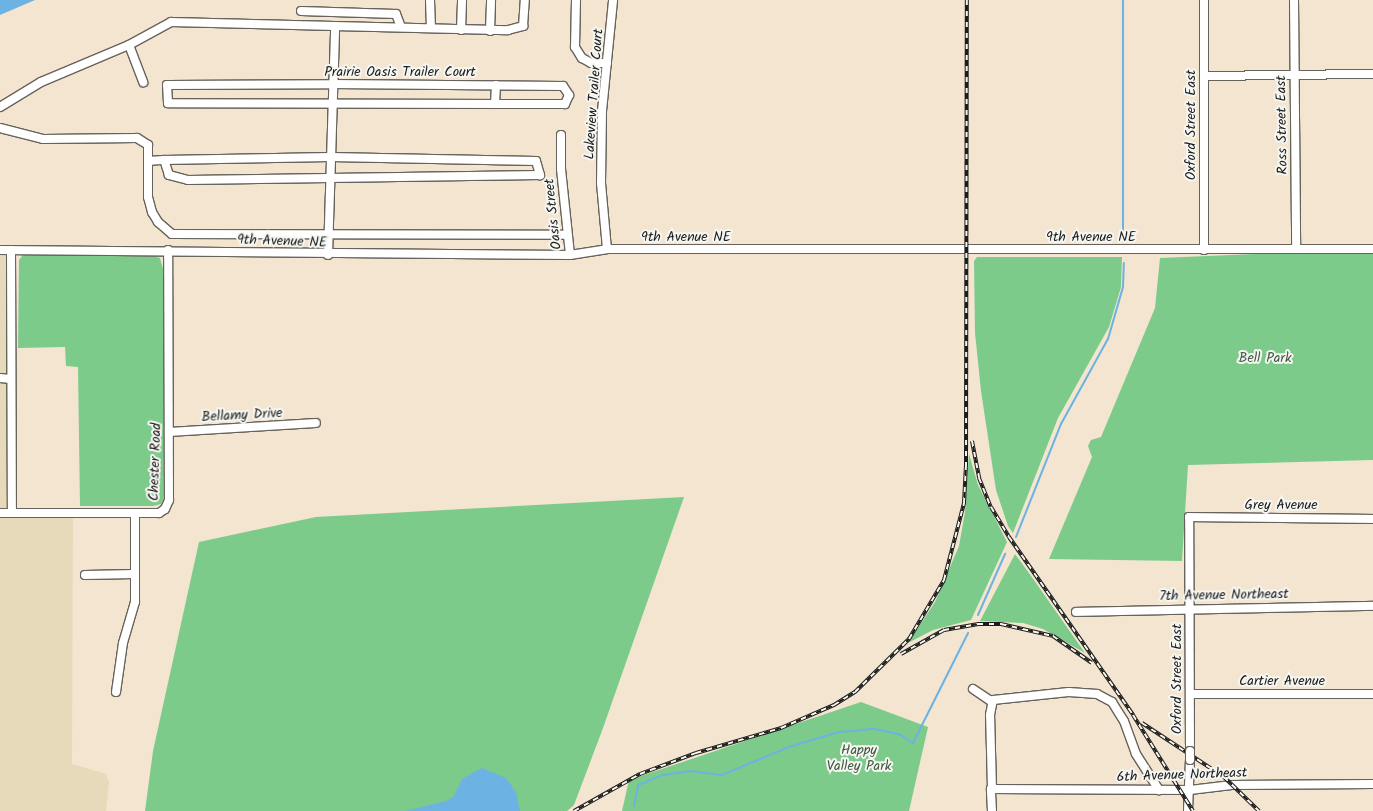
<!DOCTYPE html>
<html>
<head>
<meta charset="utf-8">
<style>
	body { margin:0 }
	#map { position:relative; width:1373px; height:811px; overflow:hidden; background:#f3e5cf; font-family:Kalam,sans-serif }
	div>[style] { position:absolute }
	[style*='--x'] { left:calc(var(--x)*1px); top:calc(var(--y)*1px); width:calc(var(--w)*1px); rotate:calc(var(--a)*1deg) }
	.built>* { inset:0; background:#e7daba }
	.green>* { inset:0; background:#7dcb8a }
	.water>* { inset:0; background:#6cb2e2 }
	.stream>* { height:2px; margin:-1px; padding:0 1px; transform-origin:1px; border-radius:1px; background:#6cb2e2 }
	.roads { filter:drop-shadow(1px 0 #67625b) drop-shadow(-1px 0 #67625b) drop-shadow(0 1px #67625b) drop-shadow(0 -1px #67625b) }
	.minor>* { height:8px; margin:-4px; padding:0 4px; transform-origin:4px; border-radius:4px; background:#fff }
	.rail>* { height:4px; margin-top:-2px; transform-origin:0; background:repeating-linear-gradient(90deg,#f6f6f2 0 5.5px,#1c1c1c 0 11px); box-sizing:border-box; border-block:1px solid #1c1c1c }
	.bridges { filter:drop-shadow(1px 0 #67625b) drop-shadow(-1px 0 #67625b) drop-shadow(0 1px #67625b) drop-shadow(0 -1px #67625b) }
	.minor-bridge>* { height:8px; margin:-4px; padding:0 4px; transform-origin:4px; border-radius:4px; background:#fff }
	span { translate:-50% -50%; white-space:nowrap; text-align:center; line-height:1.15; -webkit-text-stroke:4px #f6f6f2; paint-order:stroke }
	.street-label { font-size:14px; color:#1c1c1c }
	.park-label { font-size:14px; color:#3e5942 }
</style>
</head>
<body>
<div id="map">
	<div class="built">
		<i style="clip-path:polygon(0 250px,11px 250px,12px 513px,73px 513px,72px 764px,106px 774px,109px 782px,106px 811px,0 811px)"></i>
	</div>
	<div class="green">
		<i style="clip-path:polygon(1373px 249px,1373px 460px,1188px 465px,1182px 561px,1049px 559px,1092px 457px,1088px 446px,1091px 440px,1101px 437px,1155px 308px,1160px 258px)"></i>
		<i style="clip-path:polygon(146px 254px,160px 258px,163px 269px,164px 498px,161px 504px,153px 506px,80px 506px,78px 367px,66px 366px,65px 347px,18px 348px,19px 260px,23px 255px)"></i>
		<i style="clip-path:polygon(977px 257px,1122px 257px,1121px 287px,1109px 327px,1058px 418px,1013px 533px,1008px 526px,996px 490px,981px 391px,975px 333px,974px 261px)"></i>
		<i style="clip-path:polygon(969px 454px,978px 485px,1007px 542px,971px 620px,933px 630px,908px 643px,935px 602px,959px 546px,965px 512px)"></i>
		<i style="clip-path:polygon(684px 497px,603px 728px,574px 805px,567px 811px,145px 811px,153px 751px,199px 542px,316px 517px)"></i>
		<i style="clip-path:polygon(1015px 554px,1029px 573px,1085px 653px,1043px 629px,1023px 623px,980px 621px)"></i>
		<i style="clip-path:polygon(861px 702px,928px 727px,909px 811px,622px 811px,629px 780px)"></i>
	</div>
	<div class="water">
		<i style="clip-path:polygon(0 0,35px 0,0 15px)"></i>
		<i style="clip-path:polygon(482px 768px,506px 778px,516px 792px,520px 811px,405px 811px,446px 801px,453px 797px,462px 779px)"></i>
	</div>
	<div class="stream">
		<i style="--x:1123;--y:235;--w:235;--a:-90"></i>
		<i style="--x:1016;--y:537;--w:122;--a:-68.3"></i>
		<i style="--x:1061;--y:424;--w:97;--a:-61.1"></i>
		<i style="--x:1108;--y:339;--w:54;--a:-73.9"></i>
		<i style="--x:1123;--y:287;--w:24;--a:-88"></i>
		<i style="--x:978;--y:615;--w:67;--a:-66.1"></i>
		<i style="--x:634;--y:806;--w:21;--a:-79"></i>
		<i style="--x:638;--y:785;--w:27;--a:-22"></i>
		<i style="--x:663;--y:775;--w:27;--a:-8"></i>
		<i style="--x:690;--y:771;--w:32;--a:7"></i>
		<i style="--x:722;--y:775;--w:73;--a:-22.7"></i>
		<i style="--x:789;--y:747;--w:52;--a:-16.7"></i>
		<i style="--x:839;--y:732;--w:36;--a:-5"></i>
		<i style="--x:875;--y:729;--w:25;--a:12"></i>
		<i style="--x:899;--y:734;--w:17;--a:33"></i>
		<i style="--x:913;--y:743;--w:123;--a:-63.4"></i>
	</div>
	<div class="roads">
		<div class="minor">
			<i style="--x:430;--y:0;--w:28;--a:88"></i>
			<i style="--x:576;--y:0;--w:47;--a:91.2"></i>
			<i style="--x:575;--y:47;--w:13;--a:58"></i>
			<i style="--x:582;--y:58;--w:10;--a:29"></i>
			<i style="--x:591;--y:63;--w:16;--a:0"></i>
			<i style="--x:1204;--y:0;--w:250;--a:90"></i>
			<i style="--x:1294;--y:0;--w:249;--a:89.5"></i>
			<i style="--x:301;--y:11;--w:95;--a:1.8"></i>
			<i style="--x:396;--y:14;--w:14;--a:69"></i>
			<i style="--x:461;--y:30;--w:30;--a:-88"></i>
			<i style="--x:490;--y:31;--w:31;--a:-88"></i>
			<i style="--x:129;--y:45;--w:40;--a:69"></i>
			<i style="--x:1204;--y:76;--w:169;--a:-0.7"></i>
			<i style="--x:332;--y:84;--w:231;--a:0.5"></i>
			<i style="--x:563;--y:86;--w:11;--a:56"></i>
			<i style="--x:569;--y:95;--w:10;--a:114"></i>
			<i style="--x:565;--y:104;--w:397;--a:-179.9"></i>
			<i style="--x:168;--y:103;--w:18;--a:-93"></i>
			<i style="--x:167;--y:85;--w:165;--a:-0.3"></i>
			<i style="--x:495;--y:104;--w:19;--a:-87"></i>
			<i style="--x:0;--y:107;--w:48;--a:-31.4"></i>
			<i style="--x:41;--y:82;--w:95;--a:-22.8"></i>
			<i style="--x:129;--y:45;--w:48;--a:-28.7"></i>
			<i style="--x:171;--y:22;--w:337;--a:1.4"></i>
			<i style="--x:508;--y:30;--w:16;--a:-15"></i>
			<i style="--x:523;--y:26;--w:26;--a:-86"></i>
			<i style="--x:0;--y:128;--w:44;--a:14.3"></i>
			<i style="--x:43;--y:139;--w:94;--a:-0.6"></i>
			<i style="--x:137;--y:138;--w:13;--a:32"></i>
			<i style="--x:148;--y:145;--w:52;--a:90"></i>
			<i style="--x:148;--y:197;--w:16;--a:75"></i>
			<i style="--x:152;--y:212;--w:12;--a:59"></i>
			<i style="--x:158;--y:222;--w:18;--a:41"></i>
			<i style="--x:172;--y:234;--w:395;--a:0.1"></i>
			<i style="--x:561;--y:135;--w:34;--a:90"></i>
			<i style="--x:561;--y:169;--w:86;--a:84"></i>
			<i style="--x:148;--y:161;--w:16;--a:-4"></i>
			<i style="--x:164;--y:160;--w:166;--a:-1"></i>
			<i style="--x:330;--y:157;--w:206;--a:1.1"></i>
			<i style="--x:536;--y:161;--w:15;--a:74"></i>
			<i style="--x:540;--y:175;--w:352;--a:179.2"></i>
			<i style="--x:188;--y:180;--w:20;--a:-165"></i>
			<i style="--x:169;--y:175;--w:16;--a:-108"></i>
			<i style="--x:607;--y:249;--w:66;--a:-95.2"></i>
			<i style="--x:601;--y:183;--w:72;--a:-89.2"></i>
			<i style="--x:602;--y:111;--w:112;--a:-84.3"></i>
			<i style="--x:0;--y:250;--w:570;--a:0.5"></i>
			<i style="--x:570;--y:255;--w:37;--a:-9"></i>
			<i style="--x:607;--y:249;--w:766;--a:0"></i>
			<i style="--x:11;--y:250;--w:263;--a:89.8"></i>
			<i style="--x:328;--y:255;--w:229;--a:-88.2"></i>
			<i style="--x:0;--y:378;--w:11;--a:5"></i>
			<i style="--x:169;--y:432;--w:147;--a:-3.5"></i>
			<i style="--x:0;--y:513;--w:159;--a:0"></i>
			<i style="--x:159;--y:513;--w:7;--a:-34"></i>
			<i style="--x:165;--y:509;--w:10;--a:-66"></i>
			<i style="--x:169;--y:500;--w:250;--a:-90.2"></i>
			<i style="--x:85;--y:575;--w:50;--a:-1.1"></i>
			<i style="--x:1076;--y:612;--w:297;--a:-1.2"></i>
			<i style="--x:973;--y:689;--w:23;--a:34"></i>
			<i style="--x:116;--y:692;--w:49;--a:-81.9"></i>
			<i style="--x:123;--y:643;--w:43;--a:-73.7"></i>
			<i style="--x:135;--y:602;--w:89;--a:-90"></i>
			<i style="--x:1191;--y:694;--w:182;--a:0"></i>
			<i style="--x:1190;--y:751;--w:234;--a:-90.2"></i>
			<i style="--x:1189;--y:517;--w:184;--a:0.6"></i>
			<i style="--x:992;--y:789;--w:74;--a:-91.5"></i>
			<i style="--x:990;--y:715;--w:15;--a:-79"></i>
			<i style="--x:993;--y:700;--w:76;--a:-6"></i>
			<i style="--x:1069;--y:692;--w:28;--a:4"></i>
			<i style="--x:1097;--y:694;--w:17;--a:28"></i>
			<i style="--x:1112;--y:702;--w:22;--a:58"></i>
			<i style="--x:1124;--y:721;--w:35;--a:70"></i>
			<i style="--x:1136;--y:754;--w:43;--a:57.4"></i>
			<i style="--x:992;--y:811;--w:22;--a:-93"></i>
			<i style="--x:991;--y:789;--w:199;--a:0.3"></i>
			<i style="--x:1190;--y:790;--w:42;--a:-6.8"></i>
			<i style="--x:1232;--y:785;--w:141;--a:-0.4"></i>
			<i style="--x:1188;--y:811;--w:51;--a:-87.8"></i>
		</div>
	</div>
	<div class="rail">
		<i style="--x:972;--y:441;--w:38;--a:79"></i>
		<i style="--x:979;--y:478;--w:31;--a:68"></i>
		<i style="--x:991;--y:507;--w:35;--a:59"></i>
		<i style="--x:1009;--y:537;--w:217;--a:55.1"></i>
		<i style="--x:1133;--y:715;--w:113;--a:58"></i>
		<i style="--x:901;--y:654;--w:49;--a:-29.2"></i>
		<i style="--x:944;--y:630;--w:35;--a:-10"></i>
		<i style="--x:978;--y:624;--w:23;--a:0"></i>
		<i style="--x:1001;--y:624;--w:53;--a:13"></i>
		<i style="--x:1053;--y:636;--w:47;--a:34.7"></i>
		<i style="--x:1142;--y:723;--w:98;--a:33.4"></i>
		<i style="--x:1224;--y:777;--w:49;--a:44.2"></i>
		<i style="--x:574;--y:811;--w:76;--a:-29.3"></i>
		<i style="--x:640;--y:774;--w:60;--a:-20.6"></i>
		<i style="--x:696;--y:753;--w:89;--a:-16.4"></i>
		<i style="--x:781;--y:728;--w:58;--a:-23.5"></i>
		<i style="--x:834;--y:705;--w:25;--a:-32"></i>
		<i style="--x:855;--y:692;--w:76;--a:-44.5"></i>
		<i style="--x:909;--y:639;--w:69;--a:-59.3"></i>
		<i style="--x:944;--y:580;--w:80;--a:-75.4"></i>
		<i style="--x:964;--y:503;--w:36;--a:-87"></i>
		<i style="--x:966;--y:467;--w:467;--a:-89.9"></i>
	</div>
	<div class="bridges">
		<div class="minor-bridge">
			<i style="--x:1190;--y:751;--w:9;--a:90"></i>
		</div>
	</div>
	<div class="street-label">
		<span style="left:400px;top:72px">Prairie Oasis Trailer Court</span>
		<span style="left:594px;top:94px;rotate:-86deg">Lakeview Trailer Court</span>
		<span style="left:1191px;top:125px;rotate:-90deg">Oxford Street East</span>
		<span style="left:1282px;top:125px;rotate:-91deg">Ross Street East</span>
		<span style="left:553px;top:214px;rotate:-96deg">Oasis Street</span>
		<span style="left:686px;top:237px">9th Avenue NE</span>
		<span style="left:1091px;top:237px">9th Avenue NE</span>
		<span style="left:282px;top:241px;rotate:2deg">9th Avenue NE</span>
		<span style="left:242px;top:415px;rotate:-3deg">Bellamy Drive</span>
		<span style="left:155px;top:462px;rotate:-88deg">Chester Road</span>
		<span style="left:1281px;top:505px">Grey Avenue</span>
		<span style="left:1224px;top:595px;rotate:-1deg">7th Avenue Northeast</span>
		<span style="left:1177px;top:679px;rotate:-90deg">Oxford Street East</span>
		<span style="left:1282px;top:681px">Cartier Avenue</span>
		<span style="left:1182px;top:775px;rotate:-2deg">6th Avenue Northeast</span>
	</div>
	<div class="park-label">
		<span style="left:1265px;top:358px">Bell Park</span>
		<span style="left:859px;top:758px">Happy<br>Valley Park</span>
	</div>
</div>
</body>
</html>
